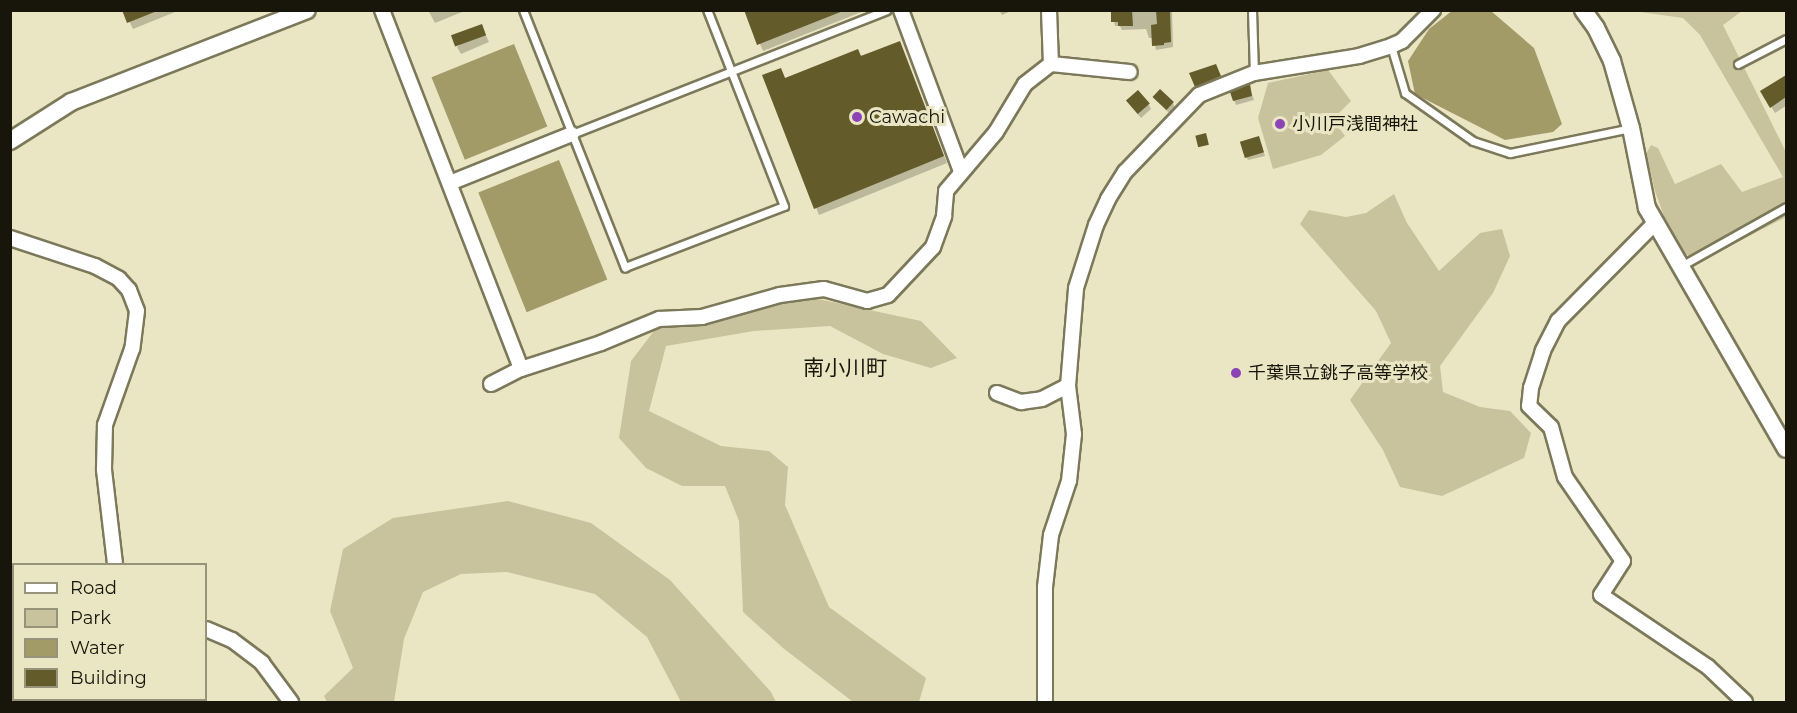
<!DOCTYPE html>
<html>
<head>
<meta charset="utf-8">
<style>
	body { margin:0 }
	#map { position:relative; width:1797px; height:713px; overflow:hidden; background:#eae6c4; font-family:Montserrat,"Noto Sans JP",sans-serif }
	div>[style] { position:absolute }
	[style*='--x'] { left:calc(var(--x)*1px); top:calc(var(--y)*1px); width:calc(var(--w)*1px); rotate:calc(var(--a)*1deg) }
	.green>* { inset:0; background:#c9c39d; transform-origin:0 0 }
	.water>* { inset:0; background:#a29a67; transform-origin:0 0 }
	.shadow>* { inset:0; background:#0003 }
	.building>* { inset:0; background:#635b29; transform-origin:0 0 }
	.roads { filter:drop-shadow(2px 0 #7c785a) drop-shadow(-2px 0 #7c785a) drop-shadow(0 2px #7c785a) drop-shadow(0 -2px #7c785a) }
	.service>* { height:7px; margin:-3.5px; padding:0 3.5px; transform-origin:3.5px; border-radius:3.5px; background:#fff }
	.minor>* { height:14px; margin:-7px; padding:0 7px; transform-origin:7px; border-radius:7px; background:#fff }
	.tertiary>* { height:16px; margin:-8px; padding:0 8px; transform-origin:8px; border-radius:8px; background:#fff }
	.dots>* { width:16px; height:16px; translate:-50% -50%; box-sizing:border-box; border:3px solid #eae6c4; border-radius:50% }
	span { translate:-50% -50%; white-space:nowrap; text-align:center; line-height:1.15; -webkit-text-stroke:6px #eae6c4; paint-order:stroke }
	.poi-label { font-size:18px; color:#18160a }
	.left { translate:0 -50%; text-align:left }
	.quarter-label { font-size:21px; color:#18160a }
	.frame { position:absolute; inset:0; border:12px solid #18160a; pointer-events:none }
	.legend { position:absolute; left:12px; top:563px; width:195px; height:138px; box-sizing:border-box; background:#eae6c4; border:2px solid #96937a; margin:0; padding:8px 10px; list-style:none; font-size:18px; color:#18160a }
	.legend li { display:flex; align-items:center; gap:12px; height:30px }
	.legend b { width:30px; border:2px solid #96937a }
</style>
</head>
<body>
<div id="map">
	<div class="green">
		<i style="clip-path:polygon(1633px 11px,1742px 11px,1723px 25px,1786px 152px,1786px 217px,1701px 261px,1676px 250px,1655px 191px,1646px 154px,1651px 145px,1658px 148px,1675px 184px,1721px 164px,1742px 192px,1783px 177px,1700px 35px,1683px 18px)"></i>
		<i style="clip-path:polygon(1328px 70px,1351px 101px,1333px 119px,1345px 136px,1321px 155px,1273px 169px,1258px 118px,1268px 83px)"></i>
		<i style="clip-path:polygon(1394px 194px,1407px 223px,1439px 271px,1480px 233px,1502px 229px,1510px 256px,1493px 293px,1440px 366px,1443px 392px,1480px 407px,1510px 411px,1531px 433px,1524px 458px,1442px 496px,1400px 487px,1383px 450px,1350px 400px,1391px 343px,1376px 311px,1300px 224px,1309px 210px,1346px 217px,1366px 213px)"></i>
		<i style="clip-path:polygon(809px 297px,921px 321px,957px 358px,931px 368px,883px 354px,830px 326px,754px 331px,666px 346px,649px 411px,721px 446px,769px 451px,788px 467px,785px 505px,829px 607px,926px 678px,919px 702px,853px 702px,783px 648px,743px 612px,739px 521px,725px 486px,682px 486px,646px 468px,619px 438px,631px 361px,657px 327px,702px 324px)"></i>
		<i style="clip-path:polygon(508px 501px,591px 523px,670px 580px,771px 692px,776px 702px,681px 702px,647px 637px,595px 594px,507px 572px,461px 574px,423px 592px,404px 639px,394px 702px,327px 702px,324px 696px,353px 668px,330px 611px,343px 549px,393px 518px)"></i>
		<i style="left:118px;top:700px;width:46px;height:2px"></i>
	</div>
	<div class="water">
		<i style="clip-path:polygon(1453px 10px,1491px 11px,1534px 48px,1562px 124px,1553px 132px,1505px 140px,1415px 94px,1408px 61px,1429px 29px)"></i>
		<i style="left:514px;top:44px;width:89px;height:89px;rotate:68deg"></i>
		<i style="left:559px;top:160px;width:129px;height:87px;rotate:68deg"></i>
	</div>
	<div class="shadow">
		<i style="clip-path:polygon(124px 10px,180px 10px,133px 29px)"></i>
		<i style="clip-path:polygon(428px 10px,467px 10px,435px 23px)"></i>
		<i style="clip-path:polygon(746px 10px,864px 10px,864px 11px,763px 51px)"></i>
		<i style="clip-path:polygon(999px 10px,1013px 10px,1002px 15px)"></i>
		<i style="clip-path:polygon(1112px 10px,1172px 10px,1173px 47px,1156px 50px,1153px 38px,1149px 38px,1146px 29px,1122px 30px,1120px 26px,1115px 26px)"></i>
		<i style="clip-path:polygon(481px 25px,489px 42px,461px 54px,457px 47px)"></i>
		<i style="clip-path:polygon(900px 43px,947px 163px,819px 215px,764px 76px,781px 70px,786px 80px)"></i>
		<i style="clip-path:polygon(1218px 70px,1222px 81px,1198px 91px,1191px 74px)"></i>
		<i style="clip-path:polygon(1786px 76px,1786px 106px,1775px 113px,1762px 92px)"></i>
		<i style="clip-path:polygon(1249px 86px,1254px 100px,1236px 105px,1234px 100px)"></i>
		<i style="clip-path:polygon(1154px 98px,1173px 103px,1175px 108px,1170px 114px)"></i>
		<i style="clip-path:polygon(1130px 105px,1149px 105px,1151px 109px,1141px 118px)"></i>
		<i style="clip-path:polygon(1259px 138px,1265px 156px,1248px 160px,1246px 156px)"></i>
	</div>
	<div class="building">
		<i style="clip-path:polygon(122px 10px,157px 10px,157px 11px,127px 23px)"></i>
		<i style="clip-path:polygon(744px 10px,842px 10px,843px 11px,757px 45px)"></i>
		<i style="clip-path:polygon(1111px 10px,1132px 10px,1133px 26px,1118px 26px,1118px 22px,1111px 22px)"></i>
		<i style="clip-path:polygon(1156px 10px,1170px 10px,1171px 42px,1164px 43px,1164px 45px,1152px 46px,1151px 25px,1157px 24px)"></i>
		<i style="left:482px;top:24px;width:12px;height:33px;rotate:70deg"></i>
		<i style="clip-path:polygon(900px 41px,944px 156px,814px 209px,762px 75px,781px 68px,785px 78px,858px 49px,861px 56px)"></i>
		<i style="clip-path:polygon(1216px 64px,1221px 76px,1195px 87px,1189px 73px)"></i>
		<i style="clip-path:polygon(1786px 75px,1786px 97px,1770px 108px,1760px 91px)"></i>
		<i style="clip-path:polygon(1250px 84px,1252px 96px,1233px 101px,1230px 92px)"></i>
		<i style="left:1160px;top:89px;width:19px;height:11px;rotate:43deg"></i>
		<i style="left:1138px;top:90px;width:18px;height:16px;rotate:49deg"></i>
		<i style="left:1206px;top:133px;width:12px;height:11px;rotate:76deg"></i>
		<i style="left:1259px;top:136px;width:17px;height:20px;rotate:73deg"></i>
	</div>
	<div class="roads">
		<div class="service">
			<i style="--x:523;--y:10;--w:277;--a:68.4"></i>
			<i style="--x:625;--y:267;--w:170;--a:-21"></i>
			<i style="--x:784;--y:206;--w:211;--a:-111.4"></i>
			<i style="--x:1252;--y:10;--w:63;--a:88.2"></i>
			<i style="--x:1391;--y:46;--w:49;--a:73.4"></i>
			<i style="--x:1405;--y:93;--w:83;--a:35.2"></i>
			<i style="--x:1473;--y:141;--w:39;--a:18"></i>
			<i style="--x:1510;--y:153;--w:124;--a:-11.7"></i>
			<i style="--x:1738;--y:64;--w:54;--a:-27.5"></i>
			<i style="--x:572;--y:134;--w:338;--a:-21.5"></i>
			<i style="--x:1681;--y:266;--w:120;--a:-29.3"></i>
		</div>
		<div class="minor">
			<i style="--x:382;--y:10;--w:385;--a:68.8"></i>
			<i style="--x:901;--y:10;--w:172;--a:69.6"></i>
			<i style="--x:1049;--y:10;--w:54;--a:87.9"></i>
			<i style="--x:450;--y:183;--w:131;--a:-21.9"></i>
			<i style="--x:1655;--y:223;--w:138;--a:134.7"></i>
			<i style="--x:1558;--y:321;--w:34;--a:117"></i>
			<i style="--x:1543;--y:351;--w:39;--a:108"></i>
			<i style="--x:1531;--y:388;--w:18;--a:96"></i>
			<i style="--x:1529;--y:406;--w:30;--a:44"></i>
			<i style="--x:1551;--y:427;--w:52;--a:74.4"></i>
			<i style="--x:1565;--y:477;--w:102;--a:55.4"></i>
			<i style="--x:1623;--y:561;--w:40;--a:122.9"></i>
			<i style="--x:1601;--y:595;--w:129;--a:33.9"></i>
			<i style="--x:1708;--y:667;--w:51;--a:43.4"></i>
			<i style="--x:10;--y:238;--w:89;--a:18.2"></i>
			<i style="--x:95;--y:266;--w:27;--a:28"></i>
			<i style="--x:119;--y:279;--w:15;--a:48"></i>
			<i style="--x:129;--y:290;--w:22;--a:69"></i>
			<i style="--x:137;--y:311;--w:38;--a:97"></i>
			<i style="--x:132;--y:349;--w:81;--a:109.6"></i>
			<i style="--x:105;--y:425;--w:45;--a:91.3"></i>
			<i style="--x:104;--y:470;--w:95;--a:83.3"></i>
			<i style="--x:491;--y:384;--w:34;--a:-27"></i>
			<i style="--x:521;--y:369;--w:84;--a:-18"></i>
			<i style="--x:601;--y:343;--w:63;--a:-22.5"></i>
			<i style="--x:659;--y:319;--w:43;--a:-2.7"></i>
			<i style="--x:702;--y:317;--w:81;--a:-15.8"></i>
			<i style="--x:780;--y:295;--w:44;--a:-7.8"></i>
			<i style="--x:824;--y:289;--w:45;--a:15.6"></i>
			<i style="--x:867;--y:301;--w:22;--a:-16"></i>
			<i style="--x:888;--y:295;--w:66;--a:-46.8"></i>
			<i style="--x:933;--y:247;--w:33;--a:-70"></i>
			<i style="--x:944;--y:216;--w:25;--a:-85"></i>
			<i style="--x:946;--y:191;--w:77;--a:-49.7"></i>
			<i style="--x:996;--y:132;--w:56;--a:-58.9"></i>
			<i style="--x:1025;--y:84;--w:33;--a:-38"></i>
			<i style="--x:1051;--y:64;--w:79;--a:5.8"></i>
			<i style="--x:997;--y:393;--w:26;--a:21"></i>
			<i style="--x:1021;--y:402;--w:21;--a:-8"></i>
			<i style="--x:1042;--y:399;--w:29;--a:-27"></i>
			<i style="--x:206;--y:629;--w:28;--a:23"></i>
			<i style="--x:232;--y:640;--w:38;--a:37"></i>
			<i style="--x:262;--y:663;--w:49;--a:53.4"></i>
			<i style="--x:1045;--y:702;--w:115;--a:-90"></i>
			<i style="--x:1045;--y:587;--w:52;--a:-83.4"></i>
			<i style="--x:1051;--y:535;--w:57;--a:-71.6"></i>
			<i style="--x:1069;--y:481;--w:47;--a:-83.9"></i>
			<i style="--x:1074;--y:434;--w:48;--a:-97.1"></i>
			<i style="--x:1068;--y:386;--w:98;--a:-85.3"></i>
			<i style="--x:1076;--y:288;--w:66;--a:-72.4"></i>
			<i style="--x:1096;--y:225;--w:29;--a:-65"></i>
			<i style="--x:1108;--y:199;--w:32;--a:-58"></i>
			<i style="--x:1125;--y:172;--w:107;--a:-46.1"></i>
			<i style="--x:1199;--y:95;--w:59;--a:-21.8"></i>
			<i style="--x:1254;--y:73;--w:106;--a:-9.2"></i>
			<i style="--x:1359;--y:56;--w:34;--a:-17"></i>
			<i style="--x:1391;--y:46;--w:12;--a:-24"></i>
			<i style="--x:1402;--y:41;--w:44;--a:-45"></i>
		</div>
		<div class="tertiary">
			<i style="--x:1583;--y:10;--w:22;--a:54"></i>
			<i style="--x:1596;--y:28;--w:37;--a:64"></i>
			<i style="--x:1612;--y:61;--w:70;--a:74.2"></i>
			<i style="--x:1631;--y:128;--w:82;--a:78.7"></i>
			<i style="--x:1647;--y:208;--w:278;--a:60"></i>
			<i style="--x:10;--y:141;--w:72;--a:-32.6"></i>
			<i style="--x:71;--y:102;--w:253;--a:-21.3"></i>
		</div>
	</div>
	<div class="dots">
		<i style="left:857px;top:117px;background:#8b43b5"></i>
		<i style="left:1280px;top:124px;background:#8b43b5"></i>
		<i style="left:1236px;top:373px;background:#8b43b5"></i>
	</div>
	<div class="poi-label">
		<span class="left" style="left:869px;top:117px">Cawachi</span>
		<span class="left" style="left:1292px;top:124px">小川戸浅間神社</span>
		<span class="left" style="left:1248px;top:373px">千葉県立銚子高等学校</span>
	</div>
	<div class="quarter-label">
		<span style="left:845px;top:368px">南小川町</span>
	</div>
	<div class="frame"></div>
	<ul class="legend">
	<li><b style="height:8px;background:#fff"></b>Road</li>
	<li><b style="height:16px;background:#c9c39d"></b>Park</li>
	<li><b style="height:16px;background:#a29a67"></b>Water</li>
	<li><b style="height:16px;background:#635b29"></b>Building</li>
	</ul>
</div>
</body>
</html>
